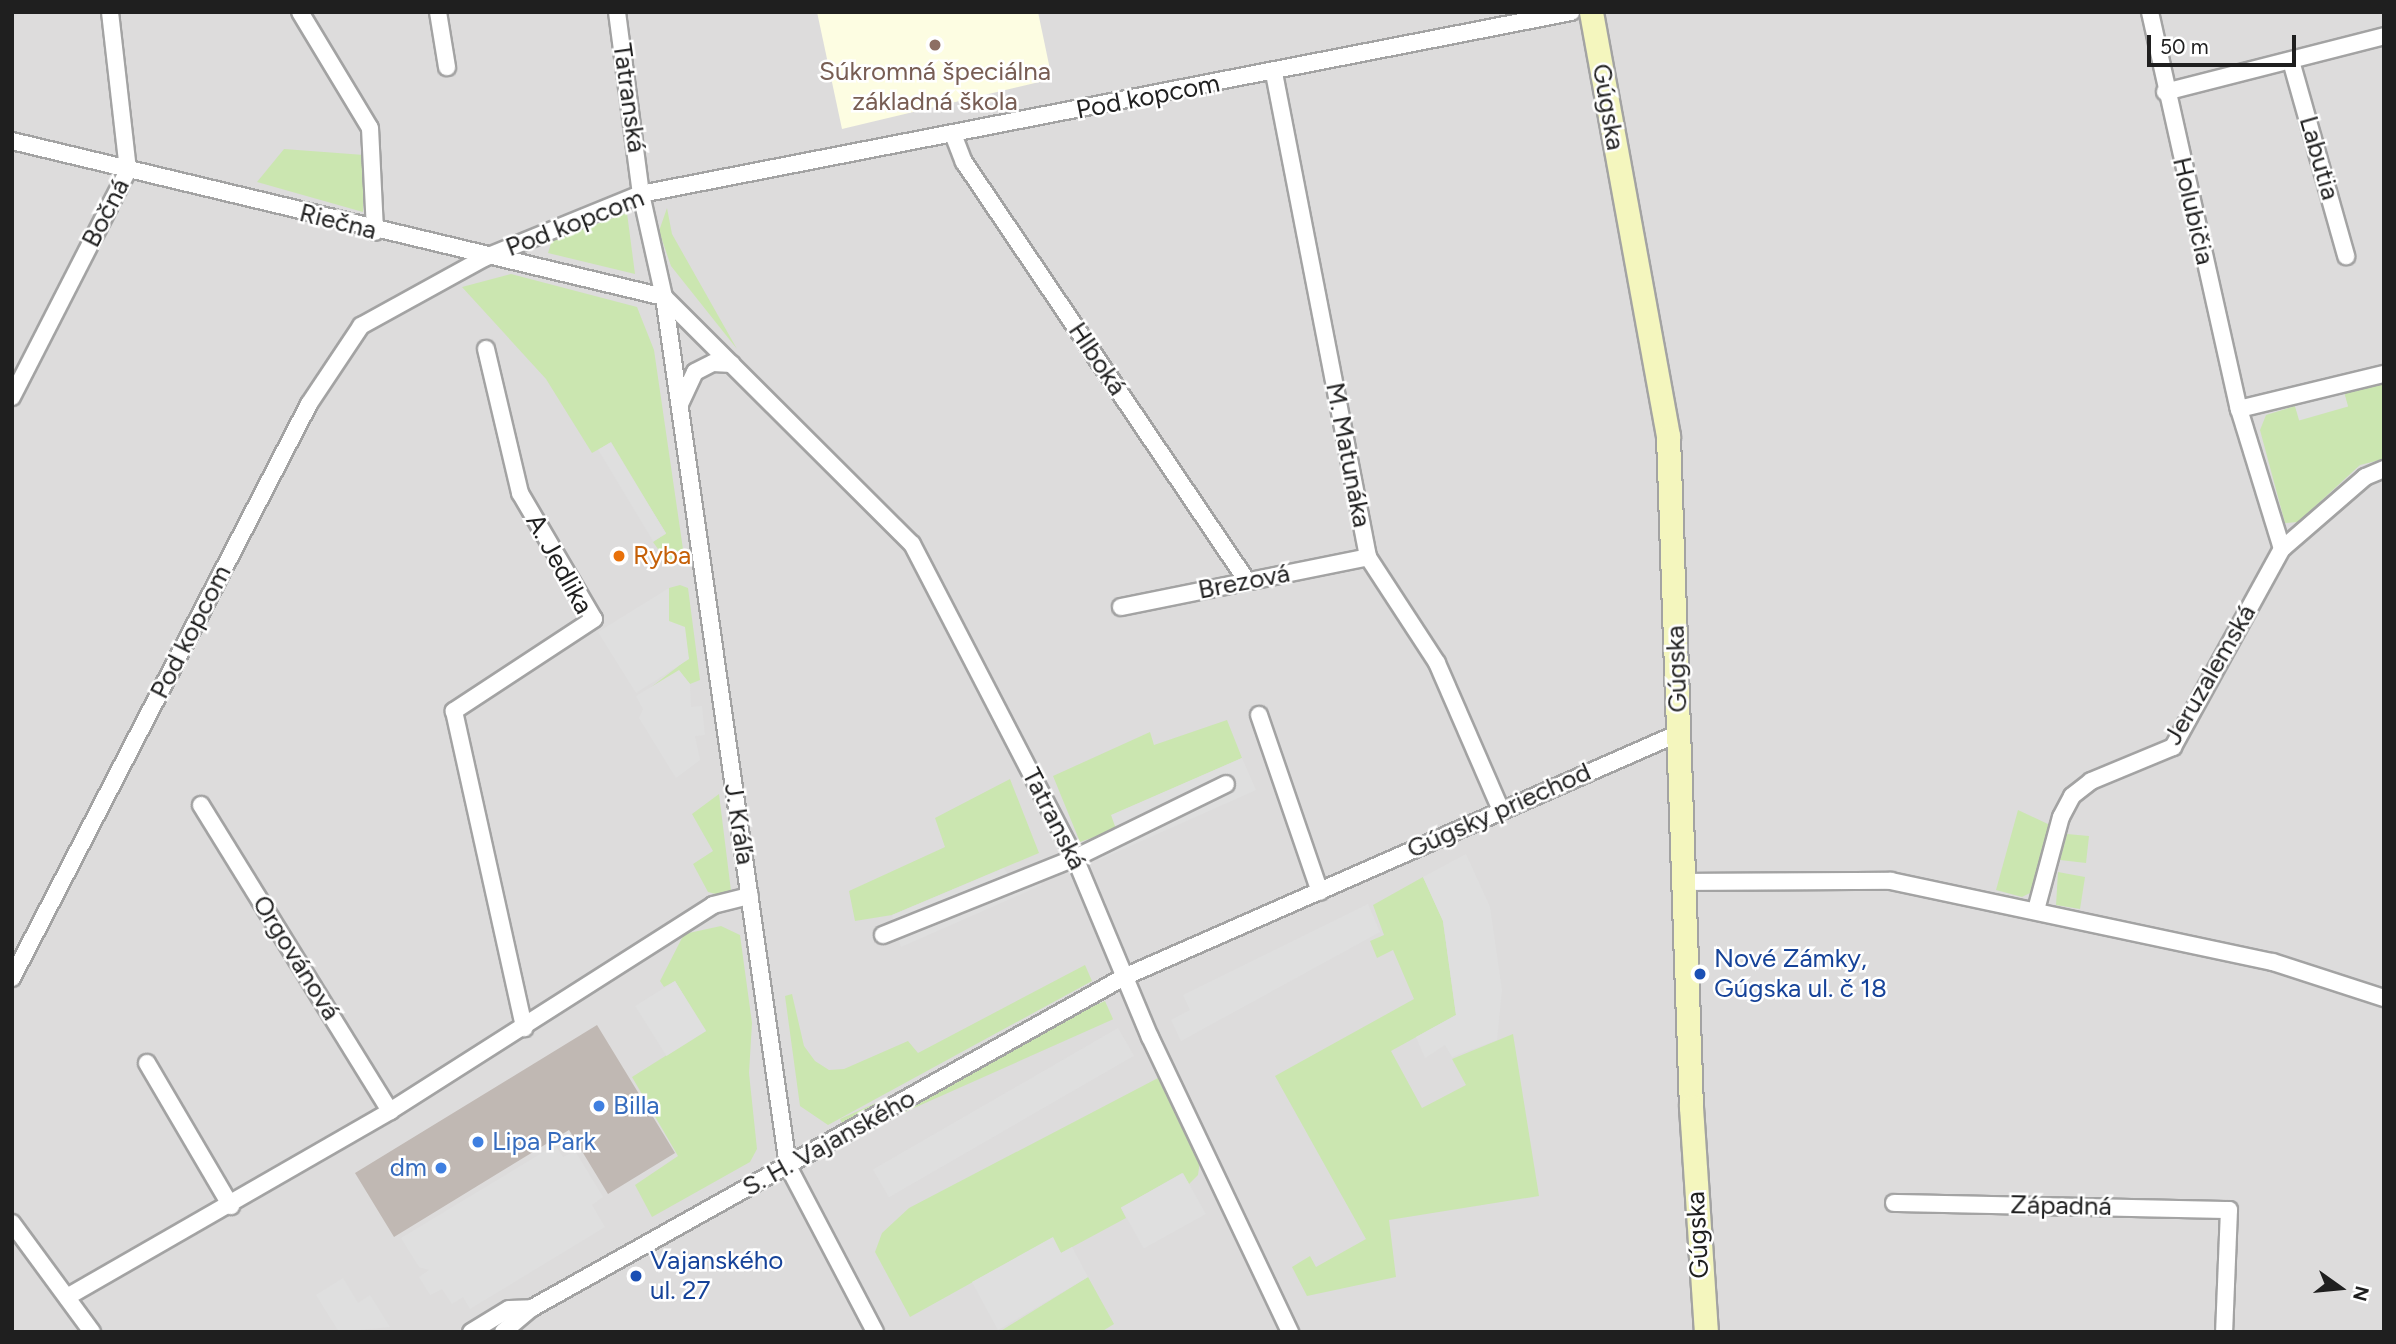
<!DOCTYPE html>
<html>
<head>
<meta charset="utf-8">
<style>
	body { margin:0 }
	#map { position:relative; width:2396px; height:1344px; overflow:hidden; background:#efece6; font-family:Figtree,sans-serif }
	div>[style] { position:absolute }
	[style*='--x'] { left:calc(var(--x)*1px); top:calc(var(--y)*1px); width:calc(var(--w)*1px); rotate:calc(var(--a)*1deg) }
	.residential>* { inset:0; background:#dddcdc; transform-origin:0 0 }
	.education>* { inset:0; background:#fdfde2 }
	.grass>* { inset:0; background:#cbe6b0; transform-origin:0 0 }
	.parking>* { inset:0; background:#dfdfdf; transform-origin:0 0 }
	.building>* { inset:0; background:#c0b8b3 }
	.roads { filter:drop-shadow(2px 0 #a3a3a3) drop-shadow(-2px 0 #a3a3a3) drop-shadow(0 2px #a3a3a3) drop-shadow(0 -2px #a3a3a3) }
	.street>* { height:16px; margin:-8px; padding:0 8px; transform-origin:8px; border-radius:8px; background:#fff }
	.secondary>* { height:23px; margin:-11.5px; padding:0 11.5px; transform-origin:11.5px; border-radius:11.5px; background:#f4f6be }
	.dots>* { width:19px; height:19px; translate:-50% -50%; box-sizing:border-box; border:4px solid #fff; border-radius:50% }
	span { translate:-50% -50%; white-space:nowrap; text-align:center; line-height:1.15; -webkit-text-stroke:5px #fff; paint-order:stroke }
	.education-label { font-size:26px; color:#785e54 }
	.street-label { font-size:26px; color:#1f1f1f }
	.food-label { font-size:26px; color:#c56008 }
	.left { translate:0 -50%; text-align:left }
	.transit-label { font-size:26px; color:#164399 }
	.shop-label { font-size:26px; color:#366cbe }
	.right { translate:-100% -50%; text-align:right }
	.frame { position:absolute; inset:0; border:14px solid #1f1f1f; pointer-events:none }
	.north { position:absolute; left:2305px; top:1253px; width:70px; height:70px; -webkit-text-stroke:5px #fff; paint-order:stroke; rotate:105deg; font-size:19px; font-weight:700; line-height:28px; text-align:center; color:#1f1f1f }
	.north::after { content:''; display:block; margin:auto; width:24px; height:32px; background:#1f1f1f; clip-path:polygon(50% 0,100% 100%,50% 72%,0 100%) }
	.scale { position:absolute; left:2147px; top:35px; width:149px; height:32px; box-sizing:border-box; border:4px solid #1f1f1f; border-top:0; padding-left:9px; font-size:21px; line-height:24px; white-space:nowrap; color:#1f1f1f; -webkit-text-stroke:5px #fff; paint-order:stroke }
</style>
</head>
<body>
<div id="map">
	<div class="residential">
		<i style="left:12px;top:12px;width:2372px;height:1320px"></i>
	</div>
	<div class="education">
		<i style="clip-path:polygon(817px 12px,1038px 12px,1052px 79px,842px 129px)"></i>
	</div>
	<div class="grass">
		<i style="clip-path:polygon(284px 149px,364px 155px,363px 212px,257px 182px)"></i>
		<i style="clip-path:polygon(667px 208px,672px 234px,737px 349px,671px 266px,659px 231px)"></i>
		<i style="clip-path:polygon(627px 213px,635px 274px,548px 253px,552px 240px)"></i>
		<i style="clip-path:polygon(511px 274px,637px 307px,654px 350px,684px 556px,673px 561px,663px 556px,653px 542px,666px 533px,610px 443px,592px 453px,546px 379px,462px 287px)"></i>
		<i style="clip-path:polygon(2384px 383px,2384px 459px,2360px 465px,2298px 522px,2285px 523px,2260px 430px,2266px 415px,2295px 406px,2300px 419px,2347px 406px,2344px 392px)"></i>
		<i style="clip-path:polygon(680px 585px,688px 588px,700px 680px,690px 684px,679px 671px,650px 688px,689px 658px,669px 622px,666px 599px,669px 588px)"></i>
		<i style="clip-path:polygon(1227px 720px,1242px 758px,1112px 815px,1117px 829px,1080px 842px,1053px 776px,1150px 732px,1154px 745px)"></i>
		<i style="clip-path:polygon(1010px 779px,1039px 853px,892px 915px,855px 921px,849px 891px,945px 847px,935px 818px)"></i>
		<i style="clip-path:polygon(719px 794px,731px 891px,716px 894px,708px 892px,693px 864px,713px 851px,692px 814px)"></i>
		<i style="clip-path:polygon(2018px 810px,2050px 825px,2034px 891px,2022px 897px,1996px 890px)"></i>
		<i style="clip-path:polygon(2067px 834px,2089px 836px,2086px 863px,2060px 860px)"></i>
		<i style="clip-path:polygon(2058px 872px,2085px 877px,2080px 909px,2056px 905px)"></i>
		<i style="clip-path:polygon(1423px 877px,1443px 921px,1456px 1015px,1391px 1051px,1422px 1108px,1466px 1085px,1452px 1059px,1513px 1034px,1539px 1196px,1389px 1220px,1396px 1277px,1307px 1296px,1292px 1267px,1310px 1256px,1316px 1267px,1366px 1239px,1275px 1076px,1414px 999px,1393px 950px,1377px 958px,1370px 941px,1384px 935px,1373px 905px)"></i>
		<i style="clip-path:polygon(721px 926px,740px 935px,752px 1023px,749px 1073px,757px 1149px,750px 1162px,652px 1217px,635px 1185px,678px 1156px,632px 1077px,705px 1031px,675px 981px,664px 987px,660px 981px,684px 934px)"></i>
		<i style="clip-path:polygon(1085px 965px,1092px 981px,828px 1125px,800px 1106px,785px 996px,792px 994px,804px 1046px,815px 1061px,829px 1070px,844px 1069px,908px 1041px,918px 1053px)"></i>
		<i style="left:1105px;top:1001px;width:20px;height:290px;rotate:66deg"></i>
		<i style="clip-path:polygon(1158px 1078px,1200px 1161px,1198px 1175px,1189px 1184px,1182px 1173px,1121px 1208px,1126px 1218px,1061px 1253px,1052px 1238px,910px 1317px,875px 1252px,882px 1233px,909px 1208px)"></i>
		<i style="clip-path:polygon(1088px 1277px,1114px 1324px,1101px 1332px,999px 1332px)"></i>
	</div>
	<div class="parking">
		<i style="left:2344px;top:392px;width:15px;height:51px;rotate:74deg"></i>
		<i style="left:611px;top:442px;width:107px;height:15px;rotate:59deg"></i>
		<i style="clip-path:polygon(669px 588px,669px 621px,685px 627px,689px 659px,636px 693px,598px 632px)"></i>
		<i style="clip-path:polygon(679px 670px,690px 684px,691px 707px,702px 706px,705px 735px,695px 736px,700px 760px,676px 778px,639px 718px,643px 709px,636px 696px)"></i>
		<i style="clip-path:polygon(1242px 758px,1256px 790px,1099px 860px,1090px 843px,1116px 829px,1111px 815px)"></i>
		<i style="clip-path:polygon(1466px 854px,1490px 907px,1502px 990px,1497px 1040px,1452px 1057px,1445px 1045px,1425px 1058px,1416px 1037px,1456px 1015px,1443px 921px,1423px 877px)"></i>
		<i style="clip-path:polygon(1034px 867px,1042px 885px,901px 947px,892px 915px,1004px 868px,1010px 878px)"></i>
		<i style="clip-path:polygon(1368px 904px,1380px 932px,1181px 1041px,1171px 1020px,1190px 1010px,1183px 995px)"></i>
		<i style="left:675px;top:981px;width:59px;height:47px;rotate:58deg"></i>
		<i style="left:1118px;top:1028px;width:32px;height:283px;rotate:60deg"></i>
		<i style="clip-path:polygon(555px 1145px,563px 1157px,575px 1151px,603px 1197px,592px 1205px,605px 1227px,470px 1309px,463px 1297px,452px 1304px,442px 1289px,430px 1295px,419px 1277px,429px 1270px,419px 1267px,401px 1238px)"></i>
		<i style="left:1183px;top:1173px;width:47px;height:71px;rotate:61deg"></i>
		<i style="clip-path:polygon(1053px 1237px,1061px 1253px,1072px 1247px,1088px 1277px,998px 1330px,972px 1282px)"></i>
		<i style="clip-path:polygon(343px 1278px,358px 1303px,370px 1295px,390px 1327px,339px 1332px,316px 1295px)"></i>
	</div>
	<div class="building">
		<i style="clip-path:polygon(597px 1025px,675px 1153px,608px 1194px,569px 1130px,394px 1237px,355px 1173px)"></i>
	</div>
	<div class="roads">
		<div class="street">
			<i style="--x:300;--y:12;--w:135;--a:58.9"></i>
			<i style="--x:370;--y:128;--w:104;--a:87.2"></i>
			<i style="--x:438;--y:12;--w:56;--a:80.7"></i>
			<i style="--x:617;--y:12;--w:184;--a:82.5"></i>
			<i style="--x:641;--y:194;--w:106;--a:77.4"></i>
			<i style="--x:664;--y:297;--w:878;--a:81.88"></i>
			<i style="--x:788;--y:1166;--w:187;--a:62.3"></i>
			<i style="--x:2150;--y:12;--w:407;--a:77.4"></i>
			<i style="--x:2239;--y:409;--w:146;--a:72.9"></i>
			<i style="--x:2291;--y:61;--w:203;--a:74.2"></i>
			<i style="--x:1274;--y:73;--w:493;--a:79"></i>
			<i style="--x:1368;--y:557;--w:126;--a:56.9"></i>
			<i style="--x:1437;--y:663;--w:158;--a:66.5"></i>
			<i style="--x:2165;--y:92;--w:226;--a:-14.3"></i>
			<i style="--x:953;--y:134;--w:30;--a:69"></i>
			<i style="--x:964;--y:162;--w:506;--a:55.96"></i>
			<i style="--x:12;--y:141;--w:670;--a:13.46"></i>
			<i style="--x:664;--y:297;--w:350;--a:44.9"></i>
			<i style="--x:912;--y:544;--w:354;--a:62.6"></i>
			<i style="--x:1075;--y:858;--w:194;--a:67.3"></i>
			<i style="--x:1150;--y:1037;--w:327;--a:64.6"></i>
			<i style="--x:486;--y:349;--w:148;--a:76.7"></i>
			<i style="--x:520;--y:493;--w:146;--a:59.6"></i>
			<i style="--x:594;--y:619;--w:168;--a:146.7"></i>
			<i style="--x:454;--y:711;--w:325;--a:77.5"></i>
			<i style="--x:12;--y:397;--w:255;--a:-62.9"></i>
			<i style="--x:128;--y:170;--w:159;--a:-96.5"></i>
			<i style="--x:680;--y:404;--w:35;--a:-65"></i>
			<i style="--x:695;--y:372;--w:20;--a:-27"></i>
			<i style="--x:713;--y:363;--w:19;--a:3"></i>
			<i style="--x:2239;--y:409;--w:149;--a:-13.6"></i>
			<i style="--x:1121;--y:607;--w:252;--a:-11.4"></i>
			<i style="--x:1259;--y:715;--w:187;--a:71"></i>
			<i style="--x:201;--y:805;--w:360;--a:58.3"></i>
			<i style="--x:1682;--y:882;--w:209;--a:-0.3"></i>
			<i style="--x:1891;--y:881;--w:390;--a:12"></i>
			<i style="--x:2273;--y:962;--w:117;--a:18"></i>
			<i style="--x:2036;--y:910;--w:96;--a:-75"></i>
			<i style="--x:2061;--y:817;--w:24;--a:-62"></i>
			<i style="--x:2072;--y:796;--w:24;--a:-38"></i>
			<i style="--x:2091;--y:781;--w:89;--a:-22.5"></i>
			<i style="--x:2173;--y:747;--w:226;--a:-61.2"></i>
			<i style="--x:2282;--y:549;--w:110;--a:-40.9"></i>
			<i style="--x:2365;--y:477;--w:21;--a:-23"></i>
			<i style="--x:883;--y:935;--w:207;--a:-21.9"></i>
			<i style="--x:1075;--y:858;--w:168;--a:-26.1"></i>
			<i style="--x:12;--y:978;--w:646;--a:-62.64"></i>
			<i style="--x:309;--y:404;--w:94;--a:-56.3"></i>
			<i style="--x:361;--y:326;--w:141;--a:-28.9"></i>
			<i style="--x:484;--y:258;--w:170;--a:-22.2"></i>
			<i style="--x:641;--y:194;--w:948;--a:-11.07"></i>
			<i style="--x:147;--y:1063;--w:166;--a:59.6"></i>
			<i style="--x:1894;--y:1203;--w:335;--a:1.2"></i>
			<i style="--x:2229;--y:1210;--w:122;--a:92.3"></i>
			<i style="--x:12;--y:1223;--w:135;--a:53.7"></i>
			<i style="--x:67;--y:1297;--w:373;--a:-29.9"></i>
			<i style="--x:390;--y:1111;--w:383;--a:-32.5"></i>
			<i style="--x:713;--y:905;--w:38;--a:-14"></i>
			<i style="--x:471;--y:1332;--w:44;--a:-31.2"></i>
			<i style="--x:509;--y:1309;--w:23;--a:-2"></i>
			<i style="--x:503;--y:1332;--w:38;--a:-40"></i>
			<i style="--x:532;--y:1308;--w:678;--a:-29.21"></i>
			<i style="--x:1124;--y:977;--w:606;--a:-23.73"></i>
		</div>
		<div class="secondary">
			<i style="--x:1591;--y:12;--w:431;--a:79.7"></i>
			<i style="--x:1668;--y:436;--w:671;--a:88.04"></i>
			<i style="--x:1691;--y:1107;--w:225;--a:86.2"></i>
		</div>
	</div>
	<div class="dots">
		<i style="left:935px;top:45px;background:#8d6e63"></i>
		<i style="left:619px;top:556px;background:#e8710a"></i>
		<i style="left:1700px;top:974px;background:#1a4fb4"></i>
		<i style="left:599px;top:1106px;background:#3f7fe0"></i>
		<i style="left:478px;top:1142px;background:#3f7fe0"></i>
		<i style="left:441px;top:1168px;background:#3f7fe0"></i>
		<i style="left:636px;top:1276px;background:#1a4fb4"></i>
	</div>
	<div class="education-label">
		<span style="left:935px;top:87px">Súkromná špeciálna<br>základná škola</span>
	</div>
	<div class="street-label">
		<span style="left:1148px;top:97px;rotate:-11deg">Pod kopcom</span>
		<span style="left:629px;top:98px;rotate:82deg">Tatranská</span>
		<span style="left:1608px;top:107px;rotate:80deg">Gúgska</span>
		<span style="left:2319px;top:158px;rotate:74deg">Labutia</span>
		<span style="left:2193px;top:211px;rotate:77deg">Holubičia</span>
		<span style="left:106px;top:213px;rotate:-63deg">Bočná</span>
		<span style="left:338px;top:222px;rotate:14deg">Riečna</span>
		<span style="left:575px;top:223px;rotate:-21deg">Pod kopcom</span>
		<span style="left:1097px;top:359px;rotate:56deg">Hlboká</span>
		<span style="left:1348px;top:455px;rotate:79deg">M. Matunáka</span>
		<span style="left:559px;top:564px;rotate:61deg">A. Jedlika</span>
		<span style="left:1244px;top:582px;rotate:-11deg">Brezová</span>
		<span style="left:191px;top:632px;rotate:-63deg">Pod kopcom</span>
		<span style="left:1677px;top:669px;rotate:-92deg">Gúgska</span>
		<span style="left:2210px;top:675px;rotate:-60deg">Jeruzalemská</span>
		<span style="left:1499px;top:811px;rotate:-24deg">Gúgsky priechod</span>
		<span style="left:1054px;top:819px;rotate:63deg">Tatranská</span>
		<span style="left:739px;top:824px;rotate:81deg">J. Kráľa</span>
		<span style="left:296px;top:958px;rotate:58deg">Orgovánová</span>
		<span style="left:829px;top:1143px;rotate:-29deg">S. H. Vajanského</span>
		<span style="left:2061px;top:1206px;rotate:1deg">Západná</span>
		<span style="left:1698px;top:1235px;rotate:-93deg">Gúgska</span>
	</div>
	<div class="food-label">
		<span class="left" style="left:633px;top:556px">Ryba</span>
	</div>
	<div class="transit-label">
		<span class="left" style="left:1714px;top:974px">Nové Zámky,<br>Gúgska ul. č 18</span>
		<span class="left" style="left:650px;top:1276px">Vajanského<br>ul. 27</span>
	</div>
	<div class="shop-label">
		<span class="left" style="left:613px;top:1106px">Billa</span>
		<span class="left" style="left:492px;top:1142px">Lipa Park</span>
		<span class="right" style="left:427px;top:1168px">dm</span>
	</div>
	<div class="frame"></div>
	<div class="north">N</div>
	<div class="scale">50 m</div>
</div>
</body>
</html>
